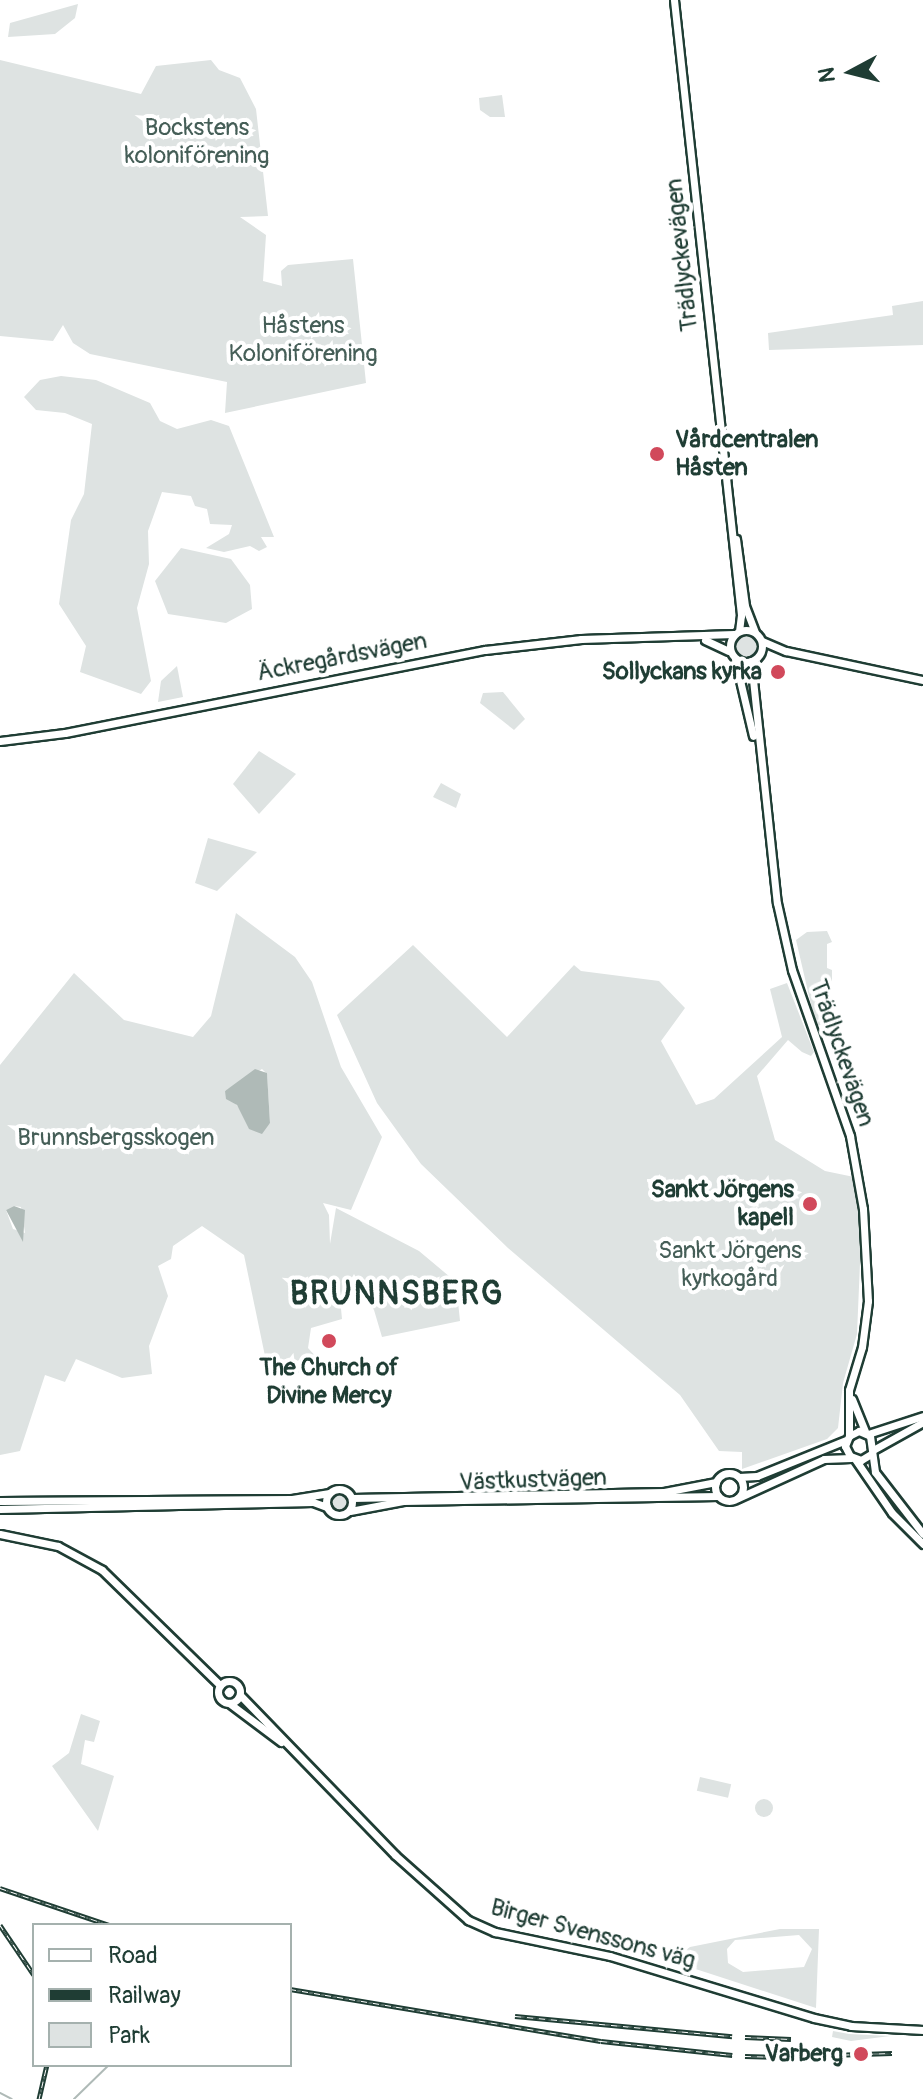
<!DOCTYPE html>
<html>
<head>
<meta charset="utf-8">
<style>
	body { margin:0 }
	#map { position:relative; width:923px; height:2099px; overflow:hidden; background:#fff; font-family:Pangolin,sans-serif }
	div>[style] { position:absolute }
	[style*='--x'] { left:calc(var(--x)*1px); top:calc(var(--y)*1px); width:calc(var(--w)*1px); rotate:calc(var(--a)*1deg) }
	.green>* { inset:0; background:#dee3e2; transform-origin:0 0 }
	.round { border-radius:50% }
	.water>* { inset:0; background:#afbab7 }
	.stream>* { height:2px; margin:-1px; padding:0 1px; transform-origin:1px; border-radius:1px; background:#afbab7 }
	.roads { filter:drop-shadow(2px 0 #1f3d34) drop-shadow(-2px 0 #1f3d34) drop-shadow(0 2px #1f3d34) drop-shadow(0 -2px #1f3d34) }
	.minor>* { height:7px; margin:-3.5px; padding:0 3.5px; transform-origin:3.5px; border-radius:3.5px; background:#fff }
	.minor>.ring { margin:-3.5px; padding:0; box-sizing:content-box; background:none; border:7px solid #fff; border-radius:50% }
	.rail>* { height:5px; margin-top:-2.5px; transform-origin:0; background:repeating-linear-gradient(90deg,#fff 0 6px,#1f3d34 0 12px); box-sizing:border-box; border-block:2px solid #1f3d34 }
	.dots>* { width:22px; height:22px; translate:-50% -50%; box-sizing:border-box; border:4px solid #fff; border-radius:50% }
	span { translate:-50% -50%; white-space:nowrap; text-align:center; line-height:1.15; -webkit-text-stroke:8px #fff; paint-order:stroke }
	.park-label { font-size:24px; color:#455e57 }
	.street-label { font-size:24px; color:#1f3d34 }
	.poi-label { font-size:24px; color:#1f3d34; font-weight:700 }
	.left { translate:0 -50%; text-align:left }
	.right { translate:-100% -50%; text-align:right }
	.district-label { font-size:32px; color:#1f3d34; font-weight:700; letter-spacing:2px }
	.legend { position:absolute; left:32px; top:1923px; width:260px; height:144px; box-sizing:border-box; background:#fff; border:2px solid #a5b1ae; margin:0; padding:10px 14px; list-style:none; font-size:24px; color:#1f3d34 }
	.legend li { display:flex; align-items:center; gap:16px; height:40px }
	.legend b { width:40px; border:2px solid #a5b1ae }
	.north { position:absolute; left:811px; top:32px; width:80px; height:80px; -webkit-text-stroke:6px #fff; paint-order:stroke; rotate:263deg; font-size:22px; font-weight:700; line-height:32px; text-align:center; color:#1f3d34 }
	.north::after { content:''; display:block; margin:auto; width:28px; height:36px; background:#1f3d34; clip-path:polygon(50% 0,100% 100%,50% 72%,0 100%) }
</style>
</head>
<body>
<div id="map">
	<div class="green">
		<i style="clip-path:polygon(78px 4px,75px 18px,55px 34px,8px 37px,10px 23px)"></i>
		<i style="clip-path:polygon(0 60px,141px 94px,156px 66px,211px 60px,219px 70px,240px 78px,256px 109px,268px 216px,240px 217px,266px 235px,263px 281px,282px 286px,281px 271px,288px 265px,353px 259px,366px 383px,225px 413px,227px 382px,90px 354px,73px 343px,63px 325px,53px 341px,0 336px)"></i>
		<i style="clip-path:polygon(502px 95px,505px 117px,490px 117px,480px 110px,479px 98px)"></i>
		<i style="clip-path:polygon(923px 301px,923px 345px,769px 350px,768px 333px,893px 315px,892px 306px)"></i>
		<i style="clip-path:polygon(61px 376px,96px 380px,150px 403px,160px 421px,177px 429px,211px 420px,229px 426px,274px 537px,261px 537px,267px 547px,259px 551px,250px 546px,224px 552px,206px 548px,229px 534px,232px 525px,210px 524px,207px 509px,195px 506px,191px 496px,162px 492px,148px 531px,149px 564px,137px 608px,151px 681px,141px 694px,80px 672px,86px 646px,59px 604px,71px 520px,84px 494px,92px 424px,65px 413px,36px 410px,24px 397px,40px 380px)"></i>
		<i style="clip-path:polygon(181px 548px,231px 559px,250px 585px,252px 609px,226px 623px,168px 614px,155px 581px)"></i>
		<i class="round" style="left:732px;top:633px;width:26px;height:26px"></i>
		<i style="clip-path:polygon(177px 666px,183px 697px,158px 702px,161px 681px)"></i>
		<i style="clip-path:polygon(503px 692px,525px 719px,514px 730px,480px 703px,483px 693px)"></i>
		<i style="clip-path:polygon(259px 751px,296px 774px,259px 814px,233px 784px)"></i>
		<i style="clip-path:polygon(441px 783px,461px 794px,456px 808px,433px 797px)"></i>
		<i style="clip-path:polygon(208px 838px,257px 852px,217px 891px,195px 883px)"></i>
		<i style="clip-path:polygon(evenodd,236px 913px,295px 957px,312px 982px,341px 1067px,382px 1137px,351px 1210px,323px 1203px,329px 1215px,330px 1244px,336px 1208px,419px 1251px,456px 1282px,460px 1321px,382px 1337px,374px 1310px,354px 1274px,340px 1298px,342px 1319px,311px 1328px,308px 1348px,329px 1371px,290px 1373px,265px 1356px,244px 1255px,202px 1226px,173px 1246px,171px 1259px,158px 1266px,168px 1296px,149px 1346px,152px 1374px,122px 1378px,76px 1359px,65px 1382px,45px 1375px,20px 1451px,0 1455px,0 1065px,74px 973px,124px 1020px,193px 1037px,211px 1016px,236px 913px,262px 1069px,267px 1074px,270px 1123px,258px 1131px,225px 1091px,262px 1069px,236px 913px,14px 1206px,21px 1207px,25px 1233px,13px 1229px,6px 1210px,14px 1206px)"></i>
		<i style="clip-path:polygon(827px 931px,832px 942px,827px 944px,827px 968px,832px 970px,832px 989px,827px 991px,833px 1022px,816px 1026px,796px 940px,807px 932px)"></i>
		<i style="clip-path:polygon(413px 945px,507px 1037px,574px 965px,581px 971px,659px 981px,685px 1008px,661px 1041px,696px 1105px,714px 1099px,782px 1037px,770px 989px,787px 983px,814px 1052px,811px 1056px,802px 1052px,788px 1040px,757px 1076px,775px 1140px,825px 1171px,854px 1177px,861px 1240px,857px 1334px,843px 1383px,838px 1428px,827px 1439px,742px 1469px,742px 1452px,719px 1451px,680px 1395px,508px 1248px,421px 1164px,377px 1103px,337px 1015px)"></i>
		<i class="round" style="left:329px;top:1493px;width:20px;height:20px"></i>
		<i style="clip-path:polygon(81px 1714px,100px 1721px,94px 1742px,85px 1740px,81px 1764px,114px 1776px,98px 1831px,52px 1766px,69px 1753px)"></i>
		<i style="left:700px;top:1777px;width:32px;height:14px;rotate:13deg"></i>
		<i class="round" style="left:755px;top:1799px;width:18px;height:18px"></i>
		<i style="clip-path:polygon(evenodd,780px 1929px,819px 1929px,816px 2008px,671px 1961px,690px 1947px,780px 1929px,799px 1935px,812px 1949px,804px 1967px,743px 1972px,728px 1963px,727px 1949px,735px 1940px,799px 1935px)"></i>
		<i style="clip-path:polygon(588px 1936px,600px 1941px,664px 1948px,658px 1957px,647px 1957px,594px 1941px)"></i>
		<i style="clip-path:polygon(833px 2031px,849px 2034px,890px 2036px,851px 2041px,832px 2037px)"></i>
	</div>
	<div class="water">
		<i style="clip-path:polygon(255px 1069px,267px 1073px,270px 1123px,262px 1134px,249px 1129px,237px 1105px,226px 1099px,225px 1091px)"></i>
		<i style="clip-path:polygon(14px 1206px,25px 1210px,23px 1242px,6px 1210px)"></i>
	</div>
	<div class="stream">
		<i style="--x:0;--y:2093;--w:13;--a:27"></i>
		<i style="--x:74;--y:2099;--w:49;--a:-44.2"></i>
	</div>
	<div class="roads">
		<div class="minor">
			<i style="--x:674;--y:0;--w:619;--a:83.78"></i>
			<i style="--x:741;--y:615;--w:16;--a:97"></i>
			<i style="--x:736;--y:539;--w:68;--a:82.3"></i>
			<i style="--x:745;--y:606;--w:28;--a:69"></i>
			<i class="ring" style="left:730px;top:630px;width:25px;height:25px"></i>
			<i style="--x:705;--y:640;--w:26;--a:25"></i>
			<i style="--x:762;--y:641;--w:26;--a:23"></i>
			<i style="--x:786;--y:651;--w:140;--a:12"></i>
			<i style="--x:735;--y:659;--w:79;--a:76.8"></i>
			<i style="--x:751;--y:661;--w:243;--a:83.9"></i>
			<i style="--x:777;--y:903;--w:69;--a:77.4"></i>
			<i style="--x:792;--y:970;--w:176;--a:70.7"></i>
			<i style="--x:850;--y:1136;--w:74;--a:79.9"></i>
			<i style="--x:863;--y:1209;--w:92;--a:86.9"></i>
			<i style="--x:868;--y:1301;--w:46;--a:97.4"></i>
			<i style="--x:862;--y:1347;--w:45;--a:106.8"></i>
			<i style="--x:849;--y:1390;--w:46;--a:90"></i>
			<i style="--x:0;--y:741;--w:65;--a:-7"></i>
			<i style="--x:65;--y:733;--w:428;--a:-11.2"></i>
			<i style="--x:485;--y:650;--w:97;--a:-6.5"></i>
			<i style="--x:581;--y:639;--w:153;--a:-1.9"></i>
			<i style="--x:852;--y:1399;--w:37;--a:68"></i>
			<i style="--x:868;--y:1434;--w:58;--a:-18.1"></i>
			<i style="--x:873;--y:1450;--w:57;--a:-29.2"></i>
			<i style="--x:871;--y:1454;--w:12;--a:149"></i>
			<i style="--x:861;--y:1460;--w:12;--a:-160"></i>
			<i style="--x:850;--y:1456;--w:11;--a:-117"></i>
			<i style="--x:845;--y:1446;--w:11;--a:-68"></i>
			<i style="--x:849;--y:1436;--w:11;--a:-27"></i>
			<i style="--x:859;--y:1431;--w:12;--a:24"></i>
			<i style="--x:870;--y:1436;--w:36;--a:82"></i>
			<i style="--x:875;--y:1472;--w:78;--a:52.3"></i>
			<i style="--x:855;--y:1459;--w:65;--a:55.6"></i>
			<i style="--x:892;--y:1513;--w:44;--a:45"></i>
			<i class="ring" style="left:715px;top:1473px;width:21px;height:21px"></i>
			<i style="--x:739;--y:1477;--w:18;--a:-3"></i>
			<i style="--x:757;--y:1476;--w:96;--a:-22"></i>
			<i class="ring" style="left:326px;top:1489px;width:19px;height:19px"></i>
			<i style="--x:352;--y:1498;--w:312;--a:-1.1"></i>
			<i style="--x:664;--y:1492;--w:53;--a:-10.9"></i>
			<i style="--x:738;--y:1498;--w:94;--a:-24.4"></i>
			<i style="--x:824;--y:1459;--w:27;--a:-2"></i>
			<i style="--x:0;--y:1501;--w:292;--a:-0.4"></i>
			<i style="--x:292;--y:1499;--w:38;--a:-9"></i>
			<i style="--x:0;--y:1509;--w:313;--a:-1.3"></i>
			<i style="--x:313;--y:1502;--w:15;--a:20"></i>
			<i style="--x:350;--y:1511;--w:54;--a:-10.7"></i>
			<i style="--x:403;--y:1501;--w:315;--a:-0.9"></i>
			<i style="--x:0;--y:1534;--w:59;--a:11.7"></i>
			<i style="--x:58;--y:1546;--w:50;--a:28.6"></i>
			<i style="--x:102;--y:1570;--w:165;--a:44.3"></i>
			<i class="ring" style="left:218px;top:1681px;width:15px;height:15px"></i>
			<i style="--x:240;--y:1695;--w:223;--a:45.9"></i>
			<i style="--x:395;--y:1855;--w:98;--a:41.7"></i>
			<i style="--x:468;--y:1920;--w:30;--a:24"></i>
			<i style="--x:495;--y:1932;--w:117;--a:11.8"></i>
			<i style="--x:610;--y:1956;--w:213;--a:16.9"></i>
			<i style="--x:814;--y:2018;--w:38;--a:12"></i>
			<i style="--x:851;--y:2026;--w:72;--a:3.2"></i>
			<i style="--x:229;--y:1703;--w:65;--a:36.9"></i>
		</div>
	</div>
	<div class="rail">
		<i style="--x:0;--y:1888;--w:115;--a:18.7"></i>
		<i style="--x:0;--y:1925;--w:60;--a:55.8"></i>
		<i style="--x:290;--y:1989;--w:315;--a:9.5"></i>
		<i style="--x:601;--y:2041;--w:132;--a:6.1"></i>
		<i style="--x:515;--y:2016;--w:218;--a:5.3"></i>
		<i style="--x:745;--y:2037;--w:46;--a:2.5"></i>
		<i style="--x:831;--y:2055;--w:61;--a:-1.9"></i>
		<i style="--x:745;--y:2056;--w:71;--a:1.6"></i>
		<i style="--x:39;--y:2099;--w:35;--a:-77"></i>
	</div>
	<div class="dots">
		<i style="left:657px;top:454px;background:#d1495b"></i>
		<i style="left:778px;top:672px;background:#d1495b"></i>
		<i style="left:810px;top:1204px;background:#d1495b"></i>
		<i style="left:329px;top:1341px;background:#d1495b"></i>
		<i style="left:861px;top:2054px;background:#d1495b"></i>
	</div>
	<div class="park-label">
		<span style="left:197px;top:142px">Bockstens<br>koloniförening</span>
		<span style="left:303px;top:340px">Håstens<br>Koloniförening</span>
		<span style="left:116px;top:1138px">Brunnsbergsskogen</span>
		<span style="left:730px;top:1265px">Sankt Jörgens<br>kyrkogård</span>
	</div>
	<div class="street-label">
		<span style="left:682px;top:255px;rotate:-96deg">Trädlyckevägen</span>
		<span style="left:342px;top:657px;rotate:-11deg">Äckregårdsvägen</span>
		<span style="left:842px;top:1053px;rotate:71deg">Trädlyckevägen</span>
		<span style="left:533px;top:1480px;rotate:-2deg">Västkustvägen</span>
		<span style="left:593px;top:1934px;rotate:15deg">Birger Svenssons väg</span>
	</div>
	<div class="poi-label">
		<span class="left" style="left:675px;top:454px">Vårdcentralen<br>Håsten</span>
		<span class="right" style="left:762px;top:672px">Sollyckans kyrka</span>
		<span class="right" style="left:794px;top:1204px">Sankt Jörgens<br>kapell</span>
		<span style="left:329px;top:1382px">The Church of<br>Divine Mercy</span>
		<span class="right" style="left:843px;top:2054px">Varberg</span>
	</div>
	<div class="district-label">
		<span style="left:397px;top:1294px">BRUNNSBERG</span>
	</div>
	<ul class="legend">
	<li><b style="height:10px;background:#fff"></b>Road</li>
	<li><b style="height:10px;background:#1f3d34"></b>Railway</li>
	<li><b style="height:22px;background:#dee3e2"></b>Park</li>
	</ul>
	<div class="north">N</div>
</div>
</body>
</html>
